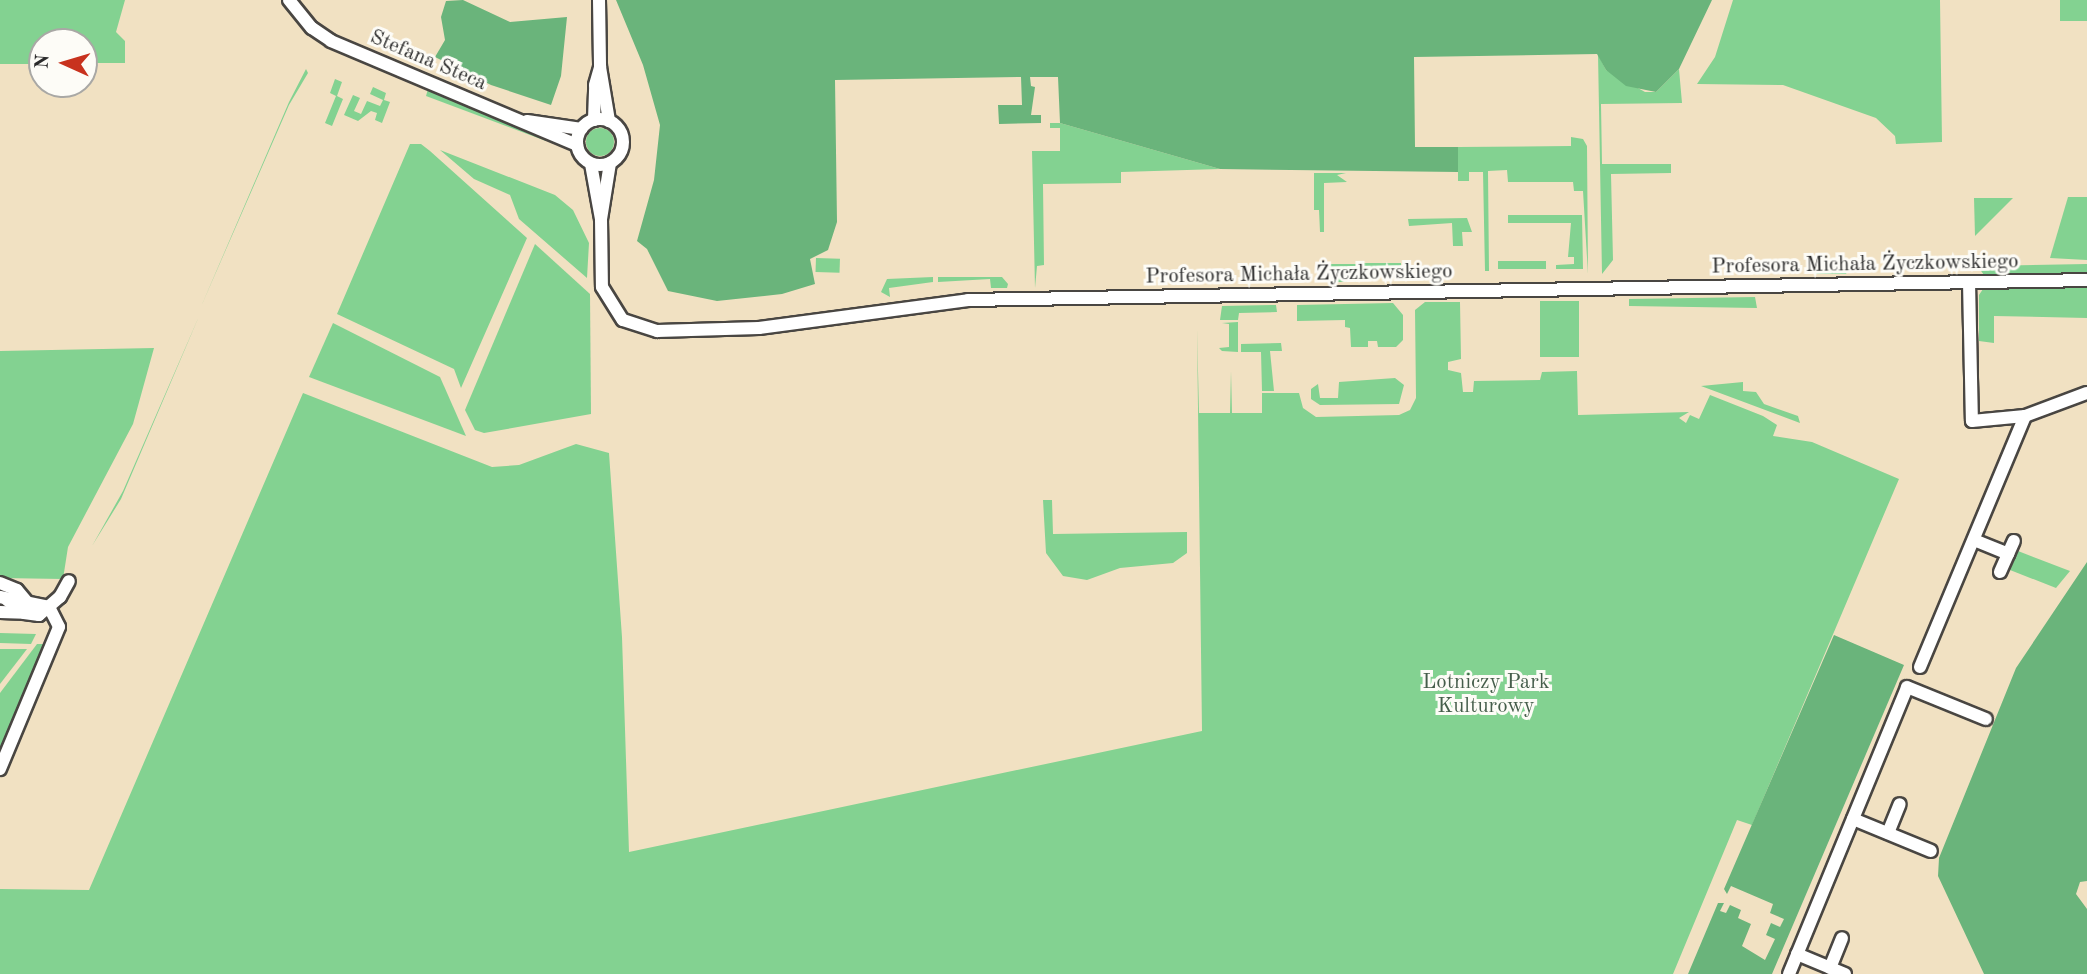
<!DOCTYPE html>
<html>
<head>
<meta charset="utf-8">
<style>
	body { margin:0 }
	#map { position:relative; width:2087px; height:974px; overflow:hidden; background:#f1e1c2; font-family:"Old Standard TT",serif }
	div>[style] { position:absolute }
	[style*='--x'] { left:calc(var(--x)*1px); top:calc(var(--y)*1px); width:calc(var(--w)*1px); rotate:calc(var(--a)*1deg) }
	.green>* { inset:0; background:#83d291; transform-origin:0 0 }
	.round { border-radius:50% }
	.forest>* { inset:0; background:#6ab47b }
	.roads { filter:drop-shadow(2px 0 #494642) drop-shadow(-2px 0 #494642) drop-shadow(0 2px #494642) drop-shadow(0 -2px #494642) }
	.street>* { height:12px; margin:-6px; padding:0 6px; transform-origin:6px; border-radius:6px; background:#fff }
	.street>.ring { margin:-6px; padding:0; box-sizing:content-box; background:none; border:12px solid #fff; border-radius:50% }
	span { translate:-50% -50%; white-space:nowrap; text-align:center; line-height:1.15; -webkit-text-stroke:6px #fdfcf7; paint-order:stroke }
	.street-label { font-size:21px; color:#2b2b2b }
	.park-label { font-size:21px; color:#455d4a }
	.north { position:absolute; left:28px; top:28px; width:70px; height:70px; box-sizing:border-box; background:#fdfcf7; border:2px solid #a9a8a5; border-radius:50%; rotate:274deg; font-size:19px; font-weight:700; line-height:28px; text-align:center; color:#2b2b2b }
	.north::after { content:''; display:block; margin:auto; width:24px; height:32px; background:#c8321e; clip-path:polygon(50% 0,100% 100%,50% 72%,0 100%) }
</style>
</head>
<body>
<div id="map">
	<div class="green">
		<i style="clip-path:polygon(0 0,125px 0,116px 32px,125px 41px,125px 63px,84px 63px,84px 42px,42px 42px,42px 64px,0 64px)"></i>
		<i style="clip-path:polygon(1733px 0,1940px 0,1942px 142px,1896px 144px,1895px 136px,1876px 118px,1783px 85px,1697px 84px,1715px 57px)"></i>
		<i style="left:2060px;top:0;width:27px;height:21px"></i>
		<i style="clip-path:polygon(1598px 54px,1606px 70px,1645px 92px,1656px 92px,1679px 69px,1682px 103px,1601px 104px,1602px 164px,1671px 164px,1671px 173px,1611px 174px,1613px 260px,1602px 274px)"></i>
		<i style="clip-path:polygon(306px 69px,308px 73px,289px 105px,200px 309px,289px 102px)"></i>
		<i style="clip-path:polygon(335px 79px,342px 82px,337px 96px,343px 99px,332px 126px,325px 123px,336px 96px,330px 93px)"></i>
		<i style="clip-path:polygon(373px 87px,386px 93px,384px 100px,390px 102px,382px 123px,375px 120px,377px 113px,371px 111px,358px 121px,344px 115px,353px 95px,360px 98px,354px 111px,361px 114px,367px 101px,380px 106px,383px 100px,370px 94px)"></i>
		<i style="clip-path:polygon(428px 89px,548px 139px,546px 141px,426px 96px)"></i>
		<i style="clip-path:polygon(1050px 123px,1060px 123px,1220px 169px,1121px 172px,1121px 183px,1043px 184px,1044px 265px,1037px 266px,1035px 288px,1032px 151px,1060px 151px,1060px 128px,1050px 128px)"></i>
		<i class="round" style="left:586px;top:128px;width:28px;height:28px"></i>
		<i style="clip-path:polygon(1571px 137px,1583px 139px,1587px 146px,1588px 274px,1583px 191px,1574px 191px,1573px 182px,1508px 182px,1507px 170px,1488px 171px,1489px 271px,1485px 271px,1483px 172px,1469px 172px,1469px 181px,1458px 181px,1458px 147px,1571px 146px)"></i>
		<i style="clip-path:polygon(410px 144px,421px 144px,430px 151px,527px 238px,461px 388px,454px 369px,337px 314px)"></i>
		<i style="clip-path:polygon(440px 150px,555px 195px,573px 210px,589px 243px,587px 278px,519px 219px,510px 195px,474px 179px)"></i>
		<i style="clip-path:polygon(1314px 173px,1346px 173px,1337px 175px,1347px 182px,1324px 183px,1324px 232px,1320px 232px,1319px 210px,1314px 210px)"></i>
		<i style="clip-path:polygon(2068px 197px,2087px 197px,2087px 260px,2050px 258px)"></i>
		<i style="clip-path:polygon(1974px 198px,2013px 198px,1975px 236px)"></i>
		<i style="clip-path:polygon(1508px 215px,1582px 215px,1583px 269px,1556px 269px,1556px 265px,1574px 264px,1574px 257px,1568px 257px,1571px 223px,1508px 223px)"></i>
		<i style="clip-path:polygon(1467px 218px,1472px 232px,1462px 232px,1463px 246px,1453px 246px,1452px 223px,1409px 226px,1408px 219px)"></i>
		<i style="clip-path:polygon(535px 244px,590px 294px,591px 414px,484px 433px,475px 430px,465px 410px)"></i>
		<i style="left:816px;top:258px;width:24px;height:14px;rotate:2deg"></i>
		<i style="left:1546px;top:261px;width:8px;height:48px;rotate:90deg"></i>
		<i style="clip-path:polygon(1974px 261px,1982px 266px,2087px 264px,2087px 273px,1984px 275px)"></i>
		<i style="left:1401px;top:263px;width:9px;height:42px;rotate:90deg"></i>
		<i style="left:1356px;top:264px;width:18px;height:36px;rotate:90deg"></i>
		<i style="clip-path:polygon(1851px 264px,1846px 274px,1814px 274px,1814px 265px)"></i>
		<i style="clip-path:polygon(933px 277px,933px 282px,889px 288px,890px 297px,881px 292px,887px 279px)"></i>
		<i style="clip-path:polygon(938px 277px,1002px 277px,1008px 284px,1007px 288px,991px 288px,990px 279px,938px 282px)"></i>
		<i style="clip-path:polygon(2087px 287px,2087px 318px,1994px 316px,1994px 343px,1979px 341px,1979px 295px,1983px 289px)"></i>
		<i style="clip-path:polygon(1755px 297px,1757px 308px,1629px 306px,1629px 299px)"></i>
		<i style="left:1540px;top:301px;width:39px;height:56px"></i>
		<i style="clip-path:polygon(1425px 302px,1460px 302px,1461px 359px,1448px 362px,1448px 370px,1461px 373px,1463px 392px,1473px 392px,1474px 381px,1540px 380px,1542px 372px,1577px 371px,1578px 415px,1689px 412px,1679px 418px,1686px 423px,1690px 415px,1699px 419px,1710px 395px,1763px 416px,1777px 425px,1773px 436px,1812px 442px,1899px 479px,1752px 825px,1737px 820px,1673px 974px,0 974px,0 889px,89px 890px,303px 393px,492px 467px,519px 465px,576px 444px,609px 453px,622px 637px,629px 852px,1202px 731px,1197px 328px,1199px 413px,1230px 413px,1231px 371px,1232px 413px,1262px 413px,1262px 393px,1299px 393px,1303px 408px,1316px 417px,1399px 415px,1410px 410px,1416px 398px,1415px 310px)"></i>
		<i style="clip-path:polygon(1393px 303px,1403px 315px,1403px 340px,1396px 347px,1378px 347px,1377px 341px,1368px 341px,1368px 347px,1351px 347px,1350px 328px,1345px 327px,1345px 320px,1297px 321px,1297px 305px)"></i>
		<i style="clip-path:polygon(1276px 305px,1277px 312px,1239px 313px,1238px 320px,1220px 320px,1222px 306px)"></i>
		<i style="clip-path:polygon(200px 314px,121px 499px,92px 546px,123px 491px)"></i>
		<i style="clip-path:polygon(1238px 322px,1238px 352px,1222px 351px,1219px 348px,1229px 347px,1229px 324px,1222px 323px)"></i>
		<i style="clip-path:polygon(333px 323px,440px 377px,466px 436px,309px 377px)"></i>
		<i style="clip-path:polygon(1281px 343px,1282px 351px,1270px 351px,1274px 391px,1262px 391px,1261px 352px,1241px 352px,1241px 344px)"></i>
		<i style="clip-path:polygon(154px 348px,133px 424px,68px 547px,63px 579px,0 578px,0 351px)"></i>
		<i style="clip-path:polygon(1395px 378px,1404px 385px,1399px 404px,1320px 405px,1311px 399px,1311px 389px,1318px 384px,1320px 398px,1338px 398px,1339px 382px)"></i>
		<i style="clip-path:polygon(1743px 382px,1743px 391px,1756px 392px,1764px 404px,1798px 416px,1800px 423px,1701px 386px)"></i>
		<i style="clip-path:polygon(1043px 500px,1052px 500px,1053px 534px,1187px 532px,1187px 553px,1173px 563px,1120px 568px,1087px 580px,1063px 576px,1046px 553px)"></i>
		<i style="clip-path:polygon(2018px 551px,2070px 571px,2056px 588px,2010px 570px)"></i>
		<i style="clip-path:polygon(0 633px,36px 634px,31px 644px,0 643px)"></i>
		<i style="clip-path:polygon(37px 644px,49px 644px,0 759px,0 693px)"></i>
		<i style="clip-path:polygon(0 649px,27px 649px,0 684px)"></i>
	</div>
	<div class="forest">
		<i style="clip-path:polygon(463px 0,510px 22px,567px 17px,561px 76px,551px 105px,491px 85px,435px 57px,445px 40px,441px 17px,446px 1px)"></i>
		<i style="clip-path:polygon(616px 0,1712px 0,1679px 69px,1656px 92px,1626px 86px,1606px 70px,1597px 54px,1414px 57px,1415px 147px,1458px 147px,1458px 172px,1220px 169px,1060px 123px,1058px 77px,1030px 77px,1031px 86px,1035px 87px,1031px 115px,1041px 115px,1041px 123px,999px 124px,998px 105px,1022px 105px,1021px 77px,835px 80px,837px 222px,828px 250px,810px 259px,815px 284px,782px 294px,717px 301px,668px 291px,647px 249px,637px 241px,654px 180px,660px 125px,643px 65px)"></i>
		<i style="clip-path:polygon(2087px 562px,2087px 881px,2080px 882px,2076px 894px,2087px 909px,2087px 974px,1984px 974px,1938px 876px,1939px 858px,2016px 668px)"></i>
		<i style="clip-path:polygon(1834px 635px,1904px 665px,1772px 974px,1688px 974px,1718px 903px,1724px 903px,1720px 911px,1726px 913px,1730px 905px,1741px 910px,1738px 918px,1751px 924px,1742px 946px,1765px 960px,1775px 939px,1766px 935px,1771px 923px,1780px 927px,1784px 919px,1770px 913px,1773px 904px,1731px 886px,1727px 894px,1724px 889px)"></i>
	</div>
	<div class="roads">
		<div class="street">
			<i style="--x:289;--y:0;--w:36;--a:51"></i>
			<i style="--x:312;--y:28;--w:23;--a:34"></i>
			<i style="--x:331;--y:41;--w:267;--a:22.9"></i>
			<i style="--x:599;--y:0;--w:67;--a:89.1"></i>
			<i style="--x:600;--y:67;--w:55;--a:80.5"></i>
			<i class="ring" style="left:577px;top:119px;width:34px;height:34px"></i>
			<i style="--x:594;--y:120;--w:35;--a:-88"></i>
			<i style="--x:595;--y:85;--w:19;--a:-74"></i>
			<i style="--x:527;--y:121;--w:55;--a:8.4"></i>
			<i style="--x:610;--y:163;--w:57;--a:99.1"></i>
			<i style="--x:601;--y:219;--w:68;--a:89.2"></i>
			<i style="--x:602;--y:287;--w:39;--a:58"></i>
			<i style="--x:623;--y:320;--w:36;--a:18"></i>
			<i style="--x:657;--y:331;--w:102;--a:-1.7"></i>
			<i style="--x:759;--y:328;--w:211;--a:-7.6"></i>
			<i style="--x:968;--y:300;--w:1119;--a:-1.02"></i>
			<i style="--x:591;--y:164;--w:56;--a:79.7"></i>
			<i style="--x:1969;--y:282;--w:139;--a:88.8"></i>
			<i style="--x:1972;--y:421;--w:53;--a:-5.4"></i>
			<i style="--x:2025;--y:416;--w:66;--a:-20.4"></i>
			<i style="--x:1974;--y:540;--w:37;--a:22"></i>
			<i style="--x:2000;--y:572;--w:34;--a:-66"></i>
			<i style="--x:0;--y:583;--w:18;--a:22"></i>
			<i style="--x:17;--y:590;--w:16;--a:50"></i>
			<i style="--x:0;--y:597;--w:50;--a:11.5"></i>
			<i style="--x:49;--y:607;--w:22;--a:63"></i>
			<i style="--x:59;--y:627;--w:154;--a:112.6"></i>
			<i style="--x:7;--y:600;--w:21;--a:37"></i>
			<i style="--x:24;--y:613;--w:15;--a:8"></i>
			<i style="--x:39;--y:615;--w:28;--a:-41"></i>
			<i style="--x:60;--y:597;--w:18;--a:-61"></i>
			<i style="--x:0;--y:612;--w:24;--a:2"></i>
			<i style="--x:1920;--y:667;--w:272;--a:-67.3"></i>
			<i style="--x:1853;--y:819;--w:84;--a:22.3"></i>
			<i style="--x:1888;--y:833;--w:31;--a:-68"></i>
			<i style="--x:1797;--y:954;--w:52;--a:22.6"></i>
			<i style="--x:1830;--y:968;--w:32;--a:-68"></i>
			<i style="--x:1789;--y:974;--w:310;--a:-67.6"></i>
			<i style="--x:1907;--y:687;--w:85;--a:22.1"></i>
		</div>
	</div>
	<div class="street-label">
		<span style="left:428px;top:61px;rotate:23deg">Stefana Steca</span>
		<span style="left:1865px;top:265px;rotate:-1deg">Profesora Michała Życzkowskiego</span>
		<span style="left:1299px;top:275px;rotate:-1deg">Profesora Michała Życzkowskiego</span>
	</div>
	<div class="park-label">
		<span style="left:1486px;top:695px">Lotniczy Park<br>Kulturowy</span>
	</div>
	<div class="north">N</div>
</div>
</body>
</html>
